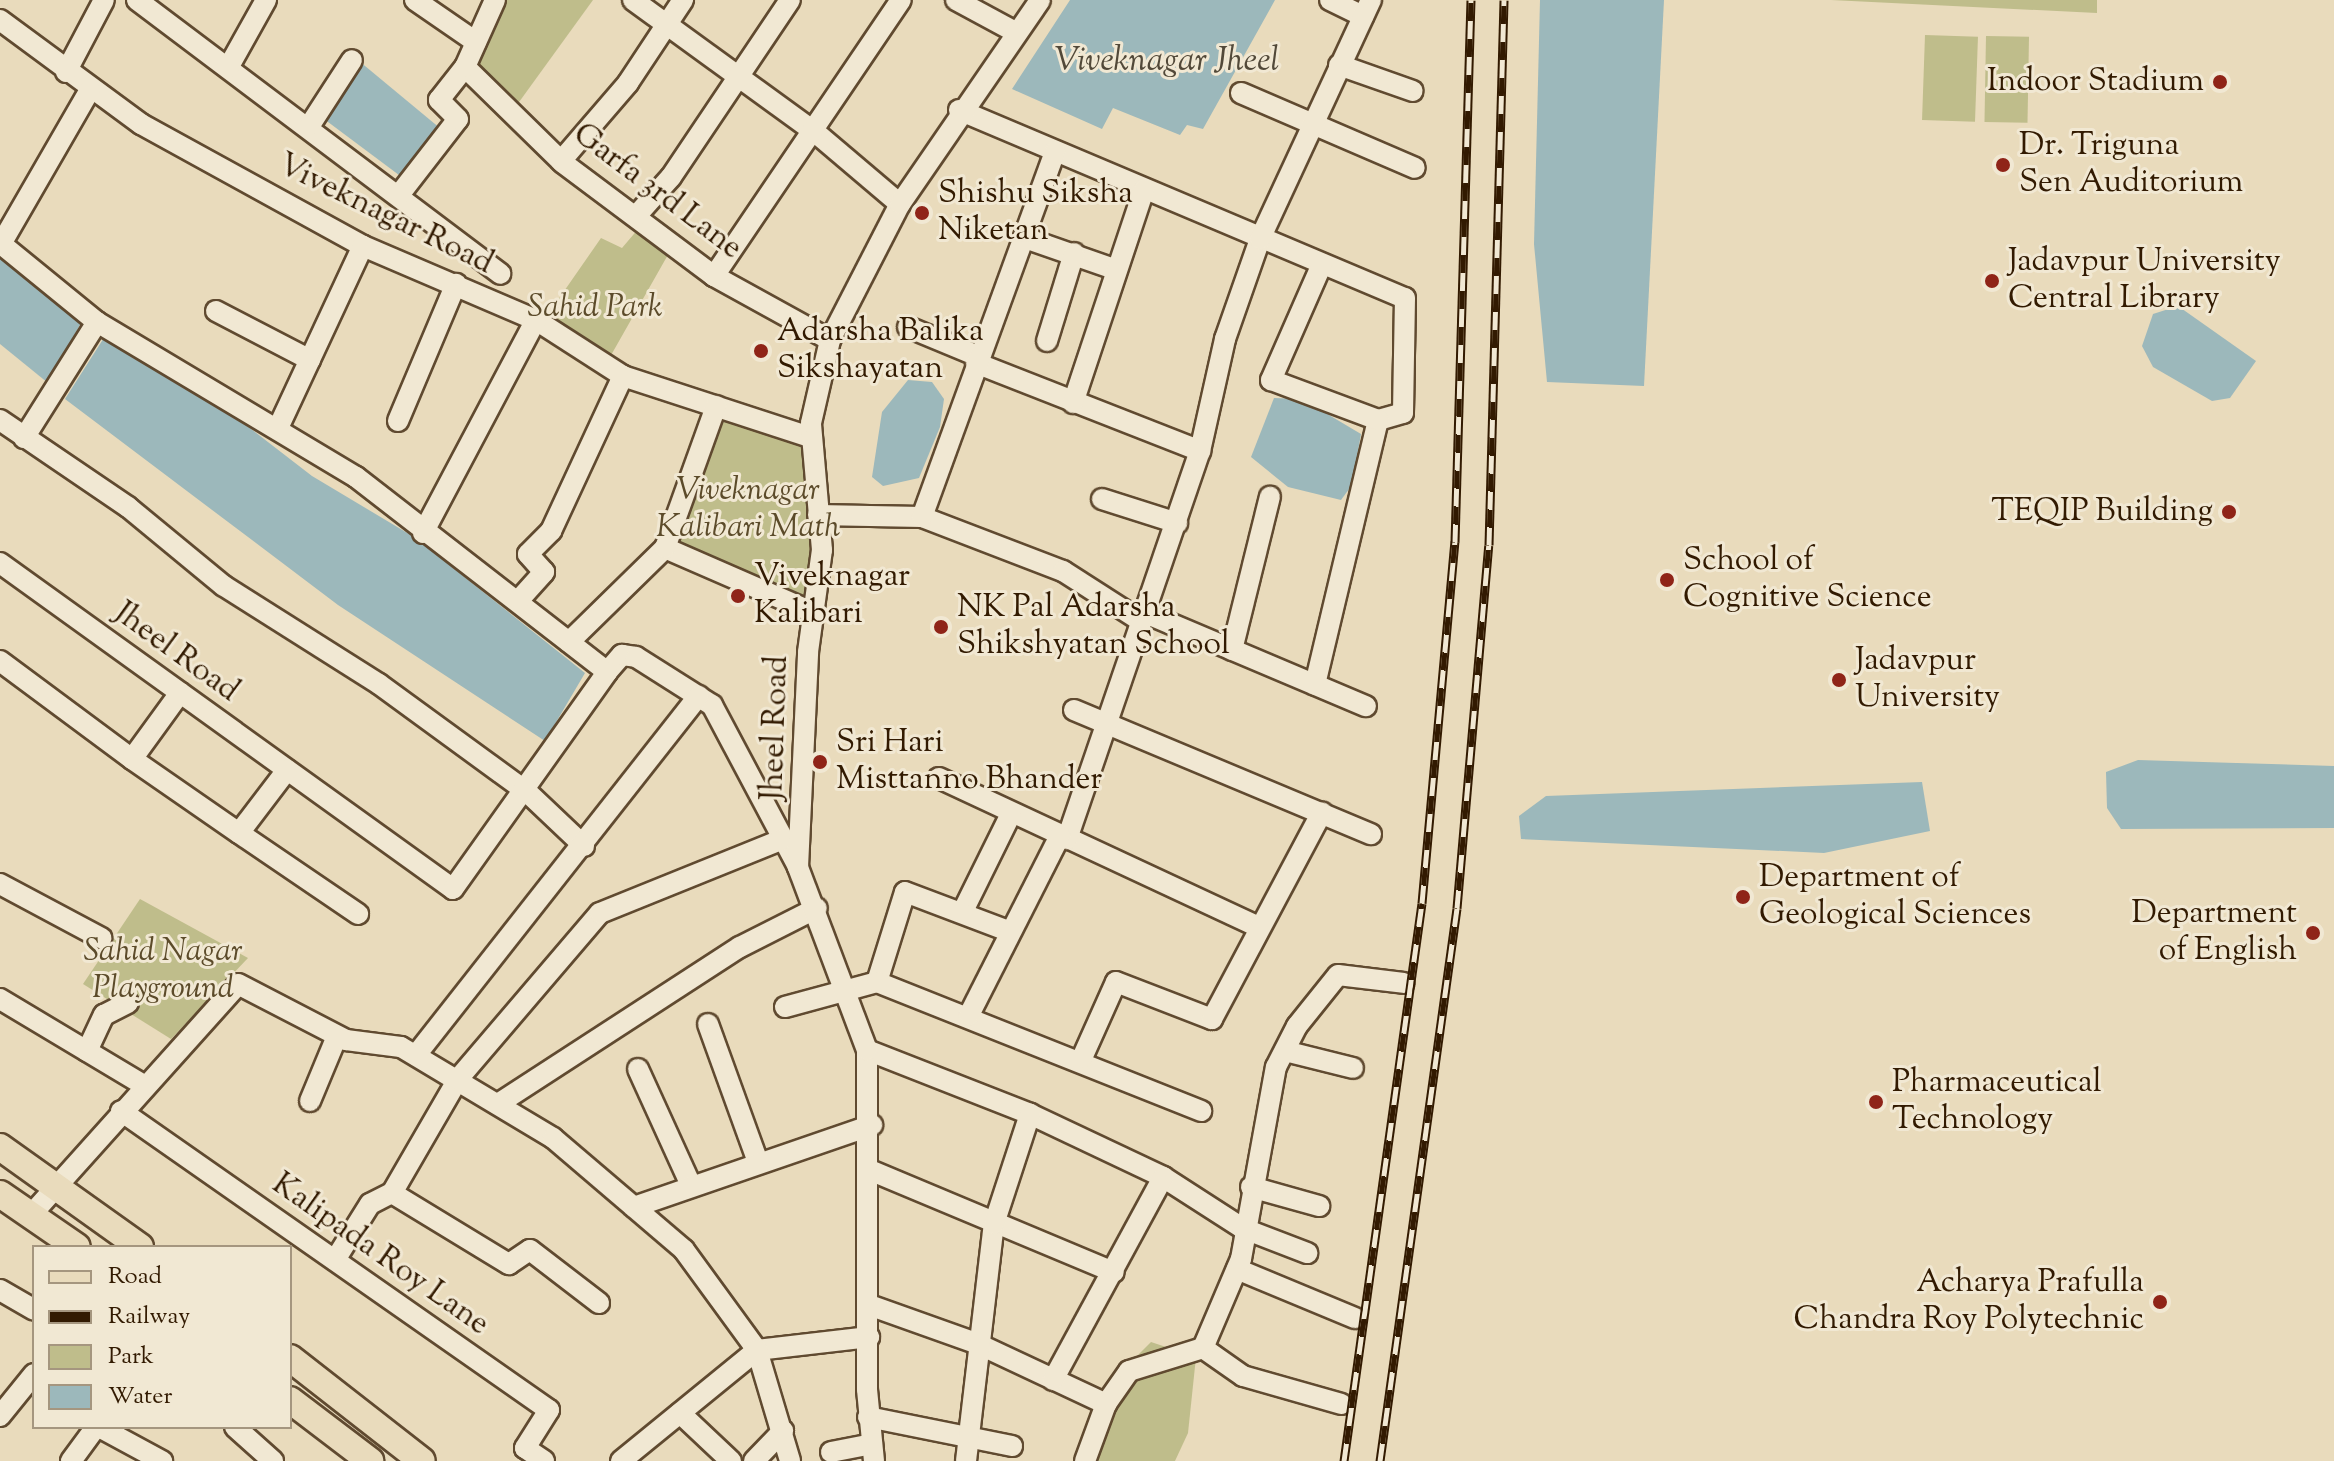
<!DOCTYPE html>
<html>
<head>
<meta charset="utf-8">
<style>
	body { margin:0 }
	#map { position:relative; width:2334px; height:1461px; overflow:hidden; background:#e9dbbc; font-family:"Sorts Mill Goudy",serif }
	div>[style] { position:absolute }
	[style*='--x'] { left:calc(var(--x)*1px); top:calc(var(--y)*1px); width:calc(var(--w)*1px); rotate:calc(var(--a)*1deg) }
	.green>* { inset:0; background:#bfbd8b; transform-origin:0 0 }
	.water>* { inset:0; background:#9cb8bb }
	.roads { filter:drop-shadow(2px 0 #604a30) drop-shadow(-2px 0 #604a30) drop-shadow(0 2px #604a30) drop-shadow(0 -2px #604a30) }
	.minor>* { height:20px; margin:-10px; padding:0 10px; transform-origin:10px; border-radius:10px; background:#f1e8d3 }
	.major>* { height:26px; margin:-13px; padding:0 13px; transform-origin:13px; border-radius:13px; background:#e9dbbc }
	.rail>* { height:9px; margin-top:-4.5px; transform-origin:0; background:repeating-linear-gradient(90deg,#f1e8d3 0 18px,#321a01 0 36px); box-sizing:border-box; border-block:2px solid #321a01 }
	.dots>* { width:22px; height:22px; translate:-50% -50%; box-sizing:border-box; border:4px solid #f1e8d3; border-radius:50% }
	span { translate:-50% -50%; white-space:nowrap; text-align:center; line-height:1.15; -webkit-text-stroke:6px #f1e8d3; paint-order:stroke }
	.poi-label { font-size:32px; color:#321a01 }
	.right { translate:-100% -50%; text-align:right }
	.left { translate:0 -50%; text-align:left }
	.street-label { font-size:32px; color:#321a01 }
	.park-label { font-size:32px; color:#5c4b2a; font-style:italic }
	.water-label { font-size:34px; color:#524939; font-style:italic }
	.legend { position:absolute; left:32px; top:1245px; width:260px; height:184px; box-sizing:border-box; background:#f1e8d3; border:2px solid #a5967f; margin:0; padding:10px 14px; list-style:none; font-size:24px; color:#321a01 }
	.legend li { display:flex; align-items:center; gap:16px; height:40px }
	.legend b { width:40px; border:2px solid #a5967f }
</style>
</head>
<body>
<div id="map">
	<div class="green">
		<i style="clip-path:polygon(500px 0,593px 0,514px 109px,470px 68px)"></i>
		<i style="clip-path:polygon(1831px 0,2097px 0,2097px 13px)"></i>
		<i style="left:1925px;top:35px;width:53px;height:85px;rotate:2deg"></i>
		<i style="left:1986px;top:36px;width:43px;height:86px;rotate:1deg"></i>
		<i style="clip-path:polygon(639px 228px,669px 253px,610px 357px,544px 320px,601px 238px,622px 248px)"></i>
		<i style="clip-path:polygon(718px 411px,805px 443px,816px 547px,809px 605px,662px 539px)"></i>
		<i style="clip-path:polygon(140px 899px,248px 958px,171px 1039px,83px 984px)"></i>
		<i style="clip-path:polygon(1151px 1342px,1196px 1357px,1188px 1433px,1175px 1461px,1090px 1461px,1123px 1370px)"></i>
	</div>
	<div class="water">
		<i style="clip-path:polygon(1070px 0,1275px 0,1203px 129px,1187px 125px,1180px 135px,1113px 108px,1102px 129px,1012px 89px)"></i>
		<i style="clip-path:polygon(1540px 0,1664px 0,1644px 386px,1547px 382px,1534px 244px)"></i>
		<i style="clip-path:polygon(359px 61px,441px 129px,403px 178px,324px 119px)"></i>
		<i style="clip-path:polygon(0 252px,81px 323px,48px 383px,0 344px)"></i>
		<i style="clip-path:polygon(2178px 306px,2256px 361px,2230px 398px,2212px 401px,2153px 367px,2142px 346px,2153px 314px)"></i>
		<i style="clip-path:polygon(107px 333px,168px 365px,312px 476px,414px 537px,585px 673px,545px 741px,338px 605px,65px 399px)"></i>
		<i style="clip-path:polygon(908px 380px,932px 382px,944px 399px,940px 427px,919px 478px,883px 486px,872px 477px,882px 412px)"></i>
		<i style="clip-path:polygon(1274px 398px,1302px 399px,1361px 434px,1352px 485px,1341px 500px,1288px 487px,1251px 457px)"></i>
		<i style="clip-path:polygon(2138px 760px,2334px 766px,2334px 828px,2121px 829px,2107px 808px,2106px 772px)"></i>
		<i style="clip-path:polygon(1922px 782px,1930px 831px,1824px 853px,1521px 839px,1519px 816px,1546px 796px)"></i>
	</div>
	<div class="roads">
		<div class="minor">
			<i style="--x:137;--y:0;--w:455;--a:37"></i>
			<i style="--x:415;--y:0;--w:74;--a:34.5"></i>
			<i style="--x:633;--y:0;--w:225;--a:36"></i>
			<i style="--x:815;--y:132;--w:111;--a:40.3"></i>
			<i style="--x:956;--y:0;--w:69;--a:28.4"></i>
			<i style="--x:1330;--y:0;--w:37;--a:26"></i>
			<i style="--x:0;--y:20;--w:175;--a:36.4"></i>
			<i style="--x:141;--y:124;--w:253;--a:28.8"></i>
			<i style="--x:363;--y:246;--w:188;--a:23.2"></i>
			<i style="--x:536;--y:320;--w:103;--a:32.8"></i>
			<i style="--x:623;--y:376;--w:197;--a:18.1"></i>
			<i style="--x:1339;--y:65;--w:78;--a:19.4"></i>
			<i style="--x:465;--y:67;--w:137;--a:44.4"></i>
			<i style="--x:563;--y:163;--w:189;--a:36.8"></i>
			<i style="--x:714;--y:276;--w:132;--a:28.9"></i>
			<i style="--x:228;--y:68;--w:78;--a:-60.8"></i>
			<i style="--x:66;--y:72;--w:81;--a:-62.2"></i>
			<i style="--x:1241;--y:93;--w:189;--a:23.3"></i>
			<i style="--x:959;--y:110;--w:484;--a:22.9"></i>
			<i style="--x:1405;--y:298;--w:115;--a:91"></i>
			<i style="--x:1403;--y:413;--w:26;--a:164"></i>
			<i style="--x:1378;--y:420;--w:272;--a:103.4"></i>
			<i style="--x:310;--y:125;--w:77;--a:-57.1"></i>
			<i style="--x:561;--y:161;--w:103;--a:-49.3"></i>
			<i style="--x:628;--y:83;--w:100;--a:-56.5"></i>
			<i style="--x:399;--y:195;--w:96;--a:-52.2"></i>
			<i style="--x:458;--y:119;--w:27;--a:-135"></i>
			<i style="--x:439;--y:100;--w:42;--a:-51.8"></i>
			<i style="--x:465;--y:67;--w:73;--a:-65.9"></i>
			<i style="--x:636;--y:216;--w:52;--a:-48.1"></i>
			<i style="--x:671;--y:177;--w:213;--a:-56.1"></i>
			<i style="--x:1025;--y:238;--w:97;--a:19.2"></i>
			<i style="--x:0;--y:243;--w:125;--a:39.2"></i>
			<i style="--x:97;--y:322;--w:302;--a:30.9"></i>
			<i style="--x:356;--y:477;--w:318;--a:37.8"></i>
			<i style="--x:607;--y:672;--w:23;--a:-49"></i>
			<i style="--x:622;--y:655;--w:14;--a:8"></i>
			<i style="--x:636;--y:657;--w:90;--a:32.3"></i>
			<i style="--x:712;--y:705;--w:183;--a:62"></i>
			<i style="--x:1;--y:244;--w:178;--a:-60"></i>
			<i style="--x:1322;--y:264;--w:127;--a:113.7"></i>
			<i style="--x:1271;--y:380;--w:114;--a:20.5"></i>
			<i style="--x:714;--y:276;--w:333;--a:-55.9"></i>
			<i style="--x:216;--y:311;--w:106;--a:27.5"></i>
			<i style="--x:908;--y:327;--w:76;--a:22.5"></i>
			<i style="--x:1047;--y:341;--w:92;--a:-72.9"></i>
			<i style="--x:976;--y:363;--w:241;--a:21.4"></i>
			<i style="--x:1073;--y:403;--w:225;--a:-71.6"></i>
			<i style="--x:0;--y:420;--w:155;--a:34.2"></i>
			<i style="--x:128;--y:507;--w:124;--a:39.5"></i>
			<i style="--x:224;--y:586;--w:183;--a:32.3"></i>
			<i style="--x:379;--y:684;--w:182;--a:36.1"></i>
			<i style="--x:526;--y:791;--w:80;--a:43.5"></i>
			<i style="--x:398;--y:421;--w:149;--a:-67.1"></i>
			<i style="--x:278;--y:428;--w:201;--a:-65"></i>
			<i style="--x:24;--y:438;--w:137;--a:-57.8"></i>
			<i style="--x:1102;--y:499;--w:79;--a:17.7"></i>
			<i style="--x:818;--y:515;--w:104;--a:1.1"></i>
			<i style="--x:922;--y:517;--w:151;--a:21"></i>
			<i style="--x:1063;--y:571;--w:93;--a:32.7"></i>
			<i style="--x:922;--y:517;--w:389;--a:-70"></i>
			<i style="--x:423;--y:533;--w:241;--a:-62.1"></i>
			<i style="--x:665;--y:548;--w:160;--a:23.5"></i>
			<i style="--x:0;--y:563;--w:558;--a:35.74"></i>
			<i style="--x:453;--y:889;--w:266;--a:-54.6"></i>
			<i style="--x:518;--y:601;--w:39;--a:-48"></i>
			<i style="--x:544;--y:572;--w:24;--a:-132"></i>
			<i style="--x:528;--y:554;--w:33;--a:-45"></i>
			<i style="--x:551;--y:531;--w:171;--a:-65.1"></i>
			<i style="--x:1143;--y:612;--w:242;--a:22.9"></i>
			<i style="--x:569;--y:642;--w:134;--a:-44.4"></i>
			<i style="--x:665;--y:548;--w:151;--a:-70.2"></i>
			<i style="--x:1232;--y:650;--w:158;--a:-76.1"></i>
			<i style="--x:0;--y:661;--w:164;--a:36.6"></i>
			<i style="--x:132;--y:759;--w:82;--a:-54"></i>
			<i style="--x:1074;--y:710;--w:322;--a:22.7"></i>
			<i style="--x:132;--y:759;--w:130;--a:34.7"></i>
			<i style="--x:287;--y:770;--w:79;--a:127.3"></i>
			<i style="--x:239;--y:833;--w:144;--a:34.2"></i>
			<i style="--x:939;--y:778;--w:353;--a:25"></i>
			<i style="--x:1067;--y:839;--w:410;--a:-71.1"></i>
			<i style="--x:1200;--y:451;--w:115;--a:-77.4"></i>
			<i style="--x:1225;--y:339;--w:106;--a:-70.7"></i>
			<i style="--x:1260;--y:239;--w:264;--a:-65.1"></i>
			<i style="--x:0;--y:884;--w:115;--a:28.1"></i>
			<i style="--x:963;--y:911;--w:108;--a:-63.7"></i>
			<i style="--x:877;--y:982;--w:94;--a:-72.7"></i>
			<i style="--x:905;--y:892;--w:110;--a:20.7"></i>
			<i style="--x:0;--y:999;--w:165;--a:30.9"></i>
			<i style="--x:785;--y:1007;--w:95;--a:-15.2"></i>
			<i style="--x:877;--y:982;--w:349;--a:21.7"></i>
			<i style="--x:969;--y:1015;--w:201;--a:-63.1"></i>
			<i style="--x:708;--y:1024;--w:147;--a:70.1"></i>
			<i style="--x:867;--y:1050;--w:175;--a:21.4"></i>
			<i style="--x:1030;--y:1114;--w:147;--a:25.3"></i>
			<i style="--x:1163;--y:1177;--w:94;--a:32.8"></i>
			<i style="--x:1242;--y:1228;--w:70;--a:21"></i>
			<i style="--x:87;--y:1051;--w:40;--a:-65"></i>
			<i style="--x:104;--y:1015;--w:27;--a:-27"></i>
			<i style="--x:1285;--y:1051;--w:70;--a:14"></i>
			<i style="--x:416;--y:1055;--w:457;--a:-51.8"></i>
			<i style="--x:1082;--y:1058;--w:83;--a:-65.9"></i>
			<i style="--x:1116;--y:982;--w:103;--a:21.1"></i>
			<i style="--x:1212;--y:1019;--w:234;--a:-62"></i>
			<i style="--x:638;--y:1069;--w:125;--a:65.5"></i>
			<i style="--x:310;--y:1101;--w:70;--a:-67.4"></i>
			<i style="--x:498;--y:1104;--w:288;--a:-33"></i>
			<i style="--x:740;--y:947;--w:86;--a:-26.9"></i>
			<i style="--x:121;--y:1111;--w:522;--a:34.94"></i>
			<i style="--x:549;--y:1410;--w:45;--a:122.3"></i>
			<i style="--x:525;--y:1448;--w:23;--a:34"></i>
			<i style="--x:872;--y:1171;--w:262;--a:22.7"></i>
			<i style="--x:1251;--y:1187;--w:71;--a:15.6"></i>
			<i style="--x:392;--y:1193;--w:137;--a:31.3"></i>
			<i style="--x:509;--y:1264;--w:25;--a:-34"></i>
			<i style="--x:530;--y:1250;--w:87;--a:37.5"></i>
			<i style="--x:634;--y:1207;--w:252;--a:-19"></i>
			<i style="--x:31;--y:1215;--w:310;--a:-48.1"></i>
			<i style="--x:238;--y:984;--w:122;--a:27.4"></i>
			<i style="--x:346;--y:1040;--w:55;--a:7.3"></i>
			<i style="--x:401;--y:1047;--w:177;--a:30.9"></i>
			<i style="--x:553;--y:1138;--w:172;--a:40.5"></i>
			<i style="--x:684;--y:1250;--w:124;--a:53.9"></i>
			<i style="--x:757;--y:1350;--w:113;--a:-6.6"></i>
			<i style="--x:335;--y:1260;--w:66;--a:-58"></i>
			<i style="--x:370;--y:1204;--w:25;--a:-27"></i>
			<i style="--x:392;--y:1193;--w:132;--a:-59.9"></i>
			<i style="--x:458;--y:1079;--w:218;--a:-49.5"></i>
			<i style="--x:600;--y:913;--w:197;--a:-22"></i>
			<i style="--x:1237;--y:1269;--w:128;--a:22.6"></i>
			<i style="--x:0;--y:1290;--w:39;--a:30"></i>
			<i style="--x:869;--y:1305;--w:114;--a:19.6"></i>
			<i style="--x:976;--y:1343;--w:144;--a:25.1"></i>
			<i style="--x:1203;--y:1348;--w:49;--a:35"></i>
			<i style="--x:1243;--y:1376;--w:102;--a:15.9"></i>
			<i style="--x:1053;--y:1380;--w:231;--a:-61.5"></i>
			<i style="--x:680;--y:1413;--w:70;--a:43.3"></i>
			<i style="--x:0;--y:1416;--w:54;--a:-51"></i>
			<i style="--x:868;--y:1417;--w:147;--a:11.4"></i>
			<i style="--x:99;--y:1427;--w:72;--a:28.4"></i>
			<i style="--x:235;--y:1427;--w:51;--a:41.8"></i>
			<i style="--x:831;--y:1452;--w:42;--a:-11"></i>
			<i style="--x:71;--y:1461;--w:42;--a:-53.7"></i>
			<i style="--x:621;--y:1461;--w:176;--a:-39.2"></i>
			<i style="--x:757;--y:1350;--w:116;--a:73.4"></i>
			<i style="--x:754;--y:1461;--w:42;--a:-46"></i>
			<i style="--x:874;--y:1461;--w:72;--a:-95.6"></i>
			<i style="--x:867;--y:1389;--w:339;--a:-90"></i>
			<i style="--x:867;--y:1050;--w:196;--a:-110.7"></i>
			<i style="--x:798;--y:867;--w:215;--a:-87.3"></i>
			<i style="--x:808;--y:652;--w:103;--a:-82.2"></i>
			<i style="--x:822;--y:550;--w:127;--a:-95"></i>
			<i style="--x:811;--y:423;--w:85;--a:-77.1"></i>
			<i style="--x:830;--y:340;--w:153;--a:-62.8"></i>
			<i style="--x:900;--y:204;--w:247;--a:-55.5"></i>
			<i style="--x:966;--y:1461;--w:239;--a:-83.3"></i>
			<i style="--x:994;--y:1224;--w:116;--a:-71.9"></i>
			<i style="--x:1085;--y:1461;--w:61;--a:-69.8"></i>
			<i style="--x:1106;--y:1404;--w:40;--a:-55.1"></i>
			<i style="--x:1129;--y:1371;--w:77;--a:-17.3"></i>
			<i style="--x:1203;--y:1348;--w:97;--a:-66.9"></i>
			<i style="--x:1241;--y:1259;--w:195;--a:-79.7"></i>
			<i style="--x:1276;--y:1067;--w:46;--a:-62.9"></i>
			<i style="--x:1297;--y:1026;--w:65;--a:-51.2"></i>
			<i style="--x:1338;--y:975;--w:66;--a:6.9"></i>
		</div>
		<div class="major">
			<i style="--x:0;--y:1147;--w:172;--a:35.5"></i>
			<i style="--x:0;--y:1194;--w:93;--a:34.5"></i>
			<i style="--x:290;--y:1358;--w:167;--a:38"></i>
			<i style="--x:290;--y:1400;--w:101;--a:37.3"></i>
		</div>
	</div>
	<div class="rail">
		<i style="--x:1344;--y:1461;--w:563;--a:-82.04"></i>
		<i style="--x:1422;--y:903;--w:363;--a:-84.8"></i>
		<i style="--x:1455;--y:542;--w:542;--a:-88.31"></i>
		<i style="--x:1380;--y:1461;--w:558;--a:-82.07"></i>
		<i style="--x:1457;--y:908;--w:364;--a:-85"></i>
		<i style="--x:1489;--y:545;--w:545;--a:-88.42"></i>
	</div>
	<div class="dots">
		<i style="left:2220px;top:82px;background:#8f2418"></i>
		<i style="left:2003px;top:165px;background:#8f2418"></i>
		<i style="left:922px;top:213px;background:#8f2418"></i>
		<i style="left:1992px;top:281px;background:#8f2418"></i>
		<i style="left:761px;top:351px;background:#8f2418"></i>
		<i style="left:2229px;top:512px;background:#8f2418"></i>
		<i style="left:1667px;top:580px;background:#8f2418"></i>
		<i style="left:738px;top:596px;background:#8f2418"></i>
		<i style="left:941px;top:627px;background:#8f2418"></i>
		<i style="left:1839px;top:680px;background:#8f2418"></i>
		<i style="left:820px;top:762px;background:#8f2418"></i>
		<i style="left:1743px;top:897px;background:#8f2418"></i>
		<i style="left:2313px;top:933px;background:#8f2418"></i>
		<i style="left:1876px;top:1102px;background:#8f2418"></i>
		<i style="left:2160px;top:1302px;background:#8f2418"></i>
	</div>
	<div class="poi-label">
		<span class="right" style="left:2204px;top:82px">Indoor Stadium</span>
		<span class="left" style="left:2019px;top:165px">Dr. Triguna<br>Sen Auditorium</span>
		<span class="left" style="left:938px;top:213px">Shishu Siksha<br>Niketan</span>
		<span class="left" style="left:2008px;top:281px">Jadavpur University<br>Central Library</span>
		<span class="left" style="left:777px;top:351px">Adarsha Balika<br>Sikshayatan</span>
		<span class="right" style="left:2213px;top:512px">TEQIP Building</span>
		<span class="left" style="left:1683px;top:580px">School of<br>Cognitive Science</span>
		<span class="left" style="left:754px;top:596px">Viveknagar<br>Kalibari</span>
		<span class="left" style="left:957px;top:627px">NK Pal Adarsha<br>Shikshyatan School</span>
		<span class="left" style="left:1855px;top:680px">Jadavpur<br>University</span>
		<span class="left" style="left:836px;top:762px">Sri Hari<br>Misttanno Bhander</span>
		<span class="left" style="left:1759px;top:897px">Department of<br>Geological Sciences</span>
		<span class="right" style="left:2297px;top:933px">Department<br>of English</span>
		<span class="left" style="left:1892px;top:1102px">Pharmaceutical<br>Technology</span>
		<span class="right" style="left:2144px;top:1302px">Acharya Prafulla<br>Chandra Roy Polytechnic</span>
	</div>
	<div class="street-label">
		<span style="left:657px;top:192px;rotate:37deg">Garfa 3rd Lane</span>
		<span style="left:385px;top:215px;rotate:26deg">Viveknagar Road</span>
		<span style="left:176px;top:653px;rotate:36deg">Jheel Road</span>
		<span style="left:776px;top:728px;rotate:-88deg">Jheel Road</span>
		<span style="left:380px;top:1255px;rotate:35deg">Kalipada Roy Lane</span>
	</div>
	<div class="park-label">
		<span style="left:595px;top:308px">Sahid Park</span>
		<span style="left:748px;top:510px">Viveknagar<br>Kalibari Math</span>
		<span style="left:163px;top:971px">Sahid Nagar<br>Playground</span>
	</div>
	<div class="water-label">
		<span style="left:1167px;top:62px">Viveknagar Jheel</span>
	</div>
	<ul class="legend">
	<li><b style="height:10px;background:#e9dbbc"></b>Road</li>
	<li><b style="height:10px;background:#321a01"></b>Railway</li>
	<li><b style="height:22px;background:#bfbd8b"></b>Park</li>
	<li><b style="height:22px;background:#9cb8bb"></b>Water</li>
	</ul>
</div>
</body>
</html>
